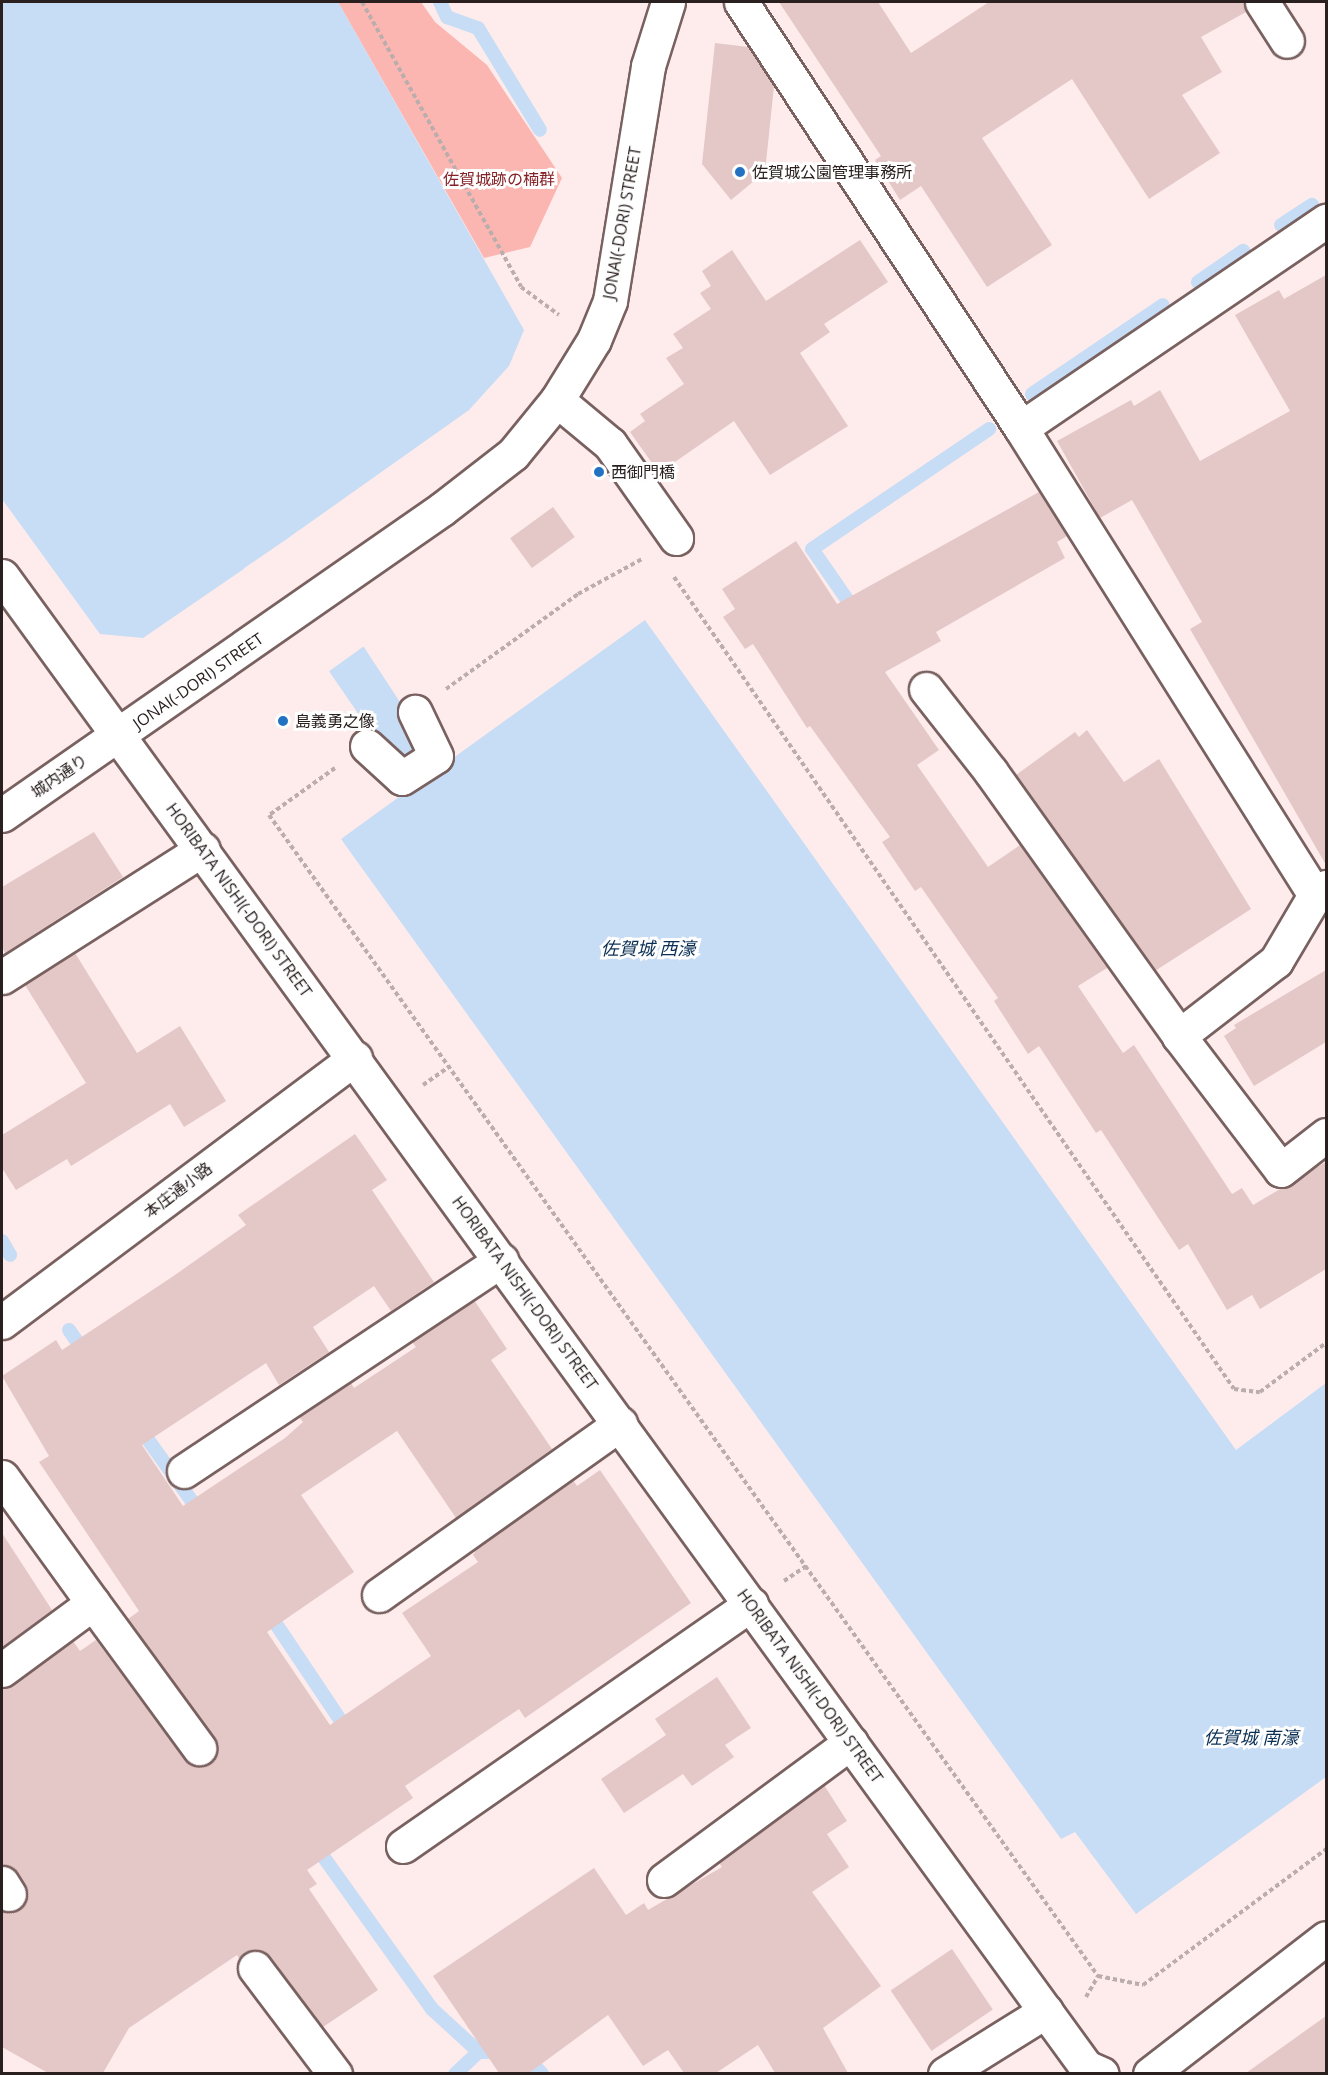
<!DOCTYPE html>
<html>
<head>
<meta charset="utf-8">
<style>
	body { margin:0 }
	#map { position:relative; width:1328px; height:2075px; overflow:hidden; background:#fdeceb; font-family:"Open Sans","Noto Sans JP",sans-serif }
	div>[style] { position:absolute }
	[style*='--x'] { left:calc(var(--x)*1px); top:calc(var(--y)*1px); width:calc(var(--w)*1px); rotate:calc(var(--a)*1deg) }
	.green>* { inset:0; background:#fbb6b2 }
	.water>* { inset:0; background:#c7dcf5 }
	.pier>* { inset:0; background:#fdeceb }
	.stream>* { height:14px; margin:-7px; padding:0 7px; transform-origin:7px; border-radius:7px; background:#c7dcf5 }
	.building>* { inset:0; background:#e4c8c7; transform-origin:0 0 }
	.path>* { height:4px; margin-top:-2px; transform-origin:0; background:repeating-linear-gradient(90deg,#bcadad 0 4.5px,transparent 0 7.5px) }
	.roads { filter:drop-shadow(2px 0 #796160) drop-shadow(-2px 0 #796160) drop-shadow(0 2px #796160) drop-shadow(0 -2px #796160) }
	.street>* { height:33px; margin:-16.5px; padding:0 16.5px; transform-origin:16.5px; border-radius:16.5px; background:#fff }
	.secondary>* { height:33px; margin:-16.5px; padding:0 16.5px; transform-origin:16.5px; border-radius:16.5px; background:#fff }
	.dots>* { width:16px; height:16px; translate:-50% -50%; box-sizing:border-box; border:3px solid #fefefe; border-radius:50% }
	span { translate:-50% -50%; white-space:nowrap; text-align:center; line-height:1.15; -webkit-text-stroke:6px #fefefe; paint-order:stroke }
	.poi-label { font-size:16px; color:#2a2020 }
	.left { translate:0 -50%; text-align:left }
	.park-label { font-size:16px; color:#842228 }
	.street-label { font-size:16px; color:#2a2020 }
	.water-label { font-size:18px; color:#0a2f54; font-style:italic }
	.frame { position:absolute; inset:0; border:3px solid #2a2020; pointer-events:none }
</style>
</head>
<body>
<div id="map">
	<div class="green">
		<i style="clip-path:polygon(338px 2px,421px 2px,435px 22px,487px 65px,562px 178px,530px 247px,484px 258px)"></i>
	</div>
	<div class="water">
		<i style="clip-path:polygon(2px 2px,338px 2px,524px 330px,509px 366px,469px 410px,291px 536px,442px 766px,645px 620px,1236px 1450px,1326px 1383px,1326px 1777px,1136px 1914px,1075px 1832px,1061px 1839px,341px 839px,410px 789px,254px 562px,143px 638px,100px 634px,2px 499px)"></i>
	</div>
	<div class="pier">
		<i style="clip-path:polygon(300px 530px,295px 537px,367px 644px,328px 672px,253px 566px,243px 569px)"></i>
	</div>
	<div class="stream">
		<i style="--x:440;--y:2;--w:17;--a:65"></i>
		<i style="--x:447;--y:17;--w:33;--a:20"></i>
		<i style="--x:478;--y:28;--w:119;--a:58.7"></i>
		<i style="--x:1281;--y:225;--w:37;--a:-33"></i>
		<i style="--x:1198;--y:282;--w:55;--a:-34.6"></i>
		<i style="--x:1032;--y:394;--w:158;--a:-34.2"></i>
		<i style="--x:855;--y:611;--w:75;--a:-124.7"></i>
		<i style="--x:812;--y:549;--w:214;--a:-34.1"></i>
		<i style="--x:2;--y:1241;--w:16;--a:60"></i>
		<i style="--x:69;--y:1330;--w:32;--a:55"></i>
		<i style="--x:139;--y:1427;--w:107;--a:54.5"></i>
		<i style="--x:268;--y:1612;--w:146;--a:56.2"></i>
		<i style="--x:315;--y:1845;--w:201;--a:54.5"></i>
		<i style="--x:432;--y:2009;--w:64;--a:42.5"></i>
		<i style="--x:526;--y:2056;--w:24;--a:48"></i>
		<i style="--x:455;--y:2074;--w:33;--a:-43"></i>
		<i style="--x:479;--y:2052;--w:9;--a:0"></i>
	</div>
	<div class="building">
		<i style="clip-path:polygon(779px 2px,878px 2px,911px 53px,989px 2px,1243px 2px,1246px 12px,1201px 37px,1222px 72px,1182px 95px,1220px 153px,1149px 199px,1072px 79px,982px 138px,1052px 245px,987px 287px,921px 186px,900px 200px,875px 160px,881px 156px)"></i>
		<i style="clip-path:polygon(715px 43px,748px 47px,774px 86px,765px 172px,731px 200px,702px 164px)"></i>
		<i style="clip-path:polygon(860px 240px,888px 282px,824px 324px,830px 332px,800px 353px,848px 426px,770px 475px,734px 421px,659px 473px,630px 432px,645px 421px,640px 414px,684px 384px,666px 358px,683px 348px,673px 334px,711px 309px,700px 293px,711px 286px,702px 271px,732px 250px,766px 301px)"></i>
		<i style="clip-path:polygon(1326px 275px,1326px 865px,1190px 629px,1202px 622px,1132px 500px,1100px 518px,1057px 441px,1131px 400px,1134px 406px,1160px 390px,1200px 461px,1290px 411px,1235px 315px,1279px 290px,1284px 299px)"></i>
		<i style="clip-path:polygon(1039px 492px,1067px 536px,1057px 542px,1065px 558px,936px 632px,941px 641px,885px 672px,939px 750px,917px 765px,988px 867px,1020px 845px,1107px 968px,1078px 986px,1123px 1053px,1134px 1045px,1232px 1194px,1242px 1188px,1253px 1205px,1326px 1162px,1326px 1269px,1260px 1309px,1252px 1295px,1227px 1310px,1188px 1244px,1179px 1250px,1101px 1130px,1096px 1133px,1039px 1046px,1028px 1054px,994px 1001px,998px 998px,921px 887px,915px 891px,882px 842px,890px 837px,810px 726px,807px 728px,753px 644px,745px 649px,723px 617px,735px 609px,722px 589px,796px 541px,837px 604px)"></i>
		<i style="left:553px;top:507px;width:37px;height:53px;rotate:54deg"></i>
		<i style="clip-path:polygon(1087px 730px,1124px 782px,1159px 759px,1251px 909px,1155px 971px,1016px 775px,1075px 732px,1079px 737px)"></i>
		<i style="clip-path:polygon(94px 832px,123px 877px,5px 953px,2px 947px,2px 887px)"></i>
		<i style="clip-path:polygon(75px 953px,137px 1053px,180px 1026px,226px 1101px,184px 1127px,170px 1104px,71px 1166px,67px 1159px,16px 1190px,2px 1168px,2px 1135px,86px 1083px,25px 985px)"></i>
		<i style="clip-path:polygon(1326px 970px,1326px 1042px,1254px 1086px,1224px 1036px,1236px 1028px,1234px 1025px)"></i>
		<i style="clip-path:polygon(355px 1134px,387px 1180px,372px 1190px,434px 1282px,391px 1311px,374px 1286px,313px 1327px,329px 1352px,279px 1385px,266px 1363px,142px 1445px,183px 1506px,285px 1438px,303px 1422px,299px 1417px,351px 1383px,354px 1388px,416px 1347px,412px 1342px,474px 1300px,507px 1349px,491px 1360px,552px 1449px,456px 1518px,397px 1431px,301px 1495px,354px 1572px,267px 1632px,330px 1725px,431px 1656px,402px 1613px,478px 1562px,473px 1555px,477px 1549px,573px 1480px,577px 1486px,600px 1470px,691px 1603px,525px 1718px,519px 1709px,405px 1786px,413px 1798px,307px 1870px,317px 1884px,309px 1889px,378px 1990px,323px 2027px,270px 1957px,252px 1950px,239px 1958px,237px 1955px,129px 2028px,103px 2073px,48px 2073px,2px 2047px,2px 1911px,20px 1909px,28px 1894px,17px 1872px,2px 1864px,2px 1688px,13px 1685px,73px 1641px,80px 1651px,96px 1640px,184px 1759px,202px 1767px,216px 1756px,218px 1747px,128px 1619px,139px 1611px,39px 1462px,49px 1456px,2px 1376px,56px 1340px,62px 1350px,172px 1277px,246px 1225px,238px 1215px)"></i>
		<i style="clip-path:polygon(2px 1533px,52px 1610px,2px 1647px)"></i>
		<i style="clip-path:polygon(717px 1677px,751px 1728px,725px 1745px,734px 1757px,692px 1786px,683px 1774px,624px 1813px,601px 1779px,666px 1735px,655px 1719px)"></i>
		<i style="clip-path:polygon(824px 1785px,847px 1821px,827px 1834px,849px 1867px,812px 1892px,881px 1986px,823px 2028px,848px 2073px,775px 2073px,758px 2045px,716px 2073px,684px 2073px,668px 2050px,643px 2066px,608px 2015px,529px 2073px,499px 2073px,433px 1976px,594px 1868px,626px 1915px,644px 1903px,648px 1910px,722px 1867px,719px 1863px)"></i>
		<i style="left:952px;top:1949px;width:73px;height:74px;rotate:56deg"></i>
		<i style="clip-path:polygon(1326px 2016px,1326px 2073px,1246px 2073px)"></i>
	</div>
	<div class="path">
		<i style="--x:362;--y:2;--w:326;--a:60.8"></i>
		<i style="--x:521;--y:287;--w:47;--a:36.4"></i>
		<i style="--x:674;--y:577;--w:986;--a:55.41"></i>
		<i style="--x:1234;--y:1389;--w:26;--a:7"></i>
		<i style="--x:1260;--y:1392;--w:82;--a:-36.6"></i>
		<i style="--x:446;--y:689;--w:163;--a:-35.7"></i>
		<i style="--x:578;--y:594;--w:73;--a:-28.7"></i>
		<i style="--x:335;--y:768;--w:81;--a:144.5"></i>
		<i style="--x:269;--y:815;--w:1427;--a:54.47"></i>
		<i style="--x:1098;--y:1976;--w:46;--a:11.3"></i>
		<i style="--x:1143;--y:1985;--w:228;--a:-36.6"></i>
		<i style="--x:423;--y:1085;--w:32;--a:-35"></i>
		<i style="--x:784;--y:1581;--w:27;--a:-34"></i>
		<i style="--x:1086;--y:1997;--w:24;--a:-60"></i>
	</div>
	<div class="roads">
		<div class="street">
			<i style="--x:741;--y:2;--w:510;--a:56.68"></i>
			<i style="--x:1021;--y:428;--w:552;--a:57.81"></i>
			<i style="--x:1315;--y:895;--w:14;--a:-36"></i>
			<i style="--x:1262;--y:2;--w:46;--a:57.3"></i>
			<i style="--x:557;--y:400;--w:69;--a:39.7"></i>
			<i style="--x:610;--y:444;--w:115;--a:54.9"></i>
			<i style="--x:1021;--y:428;--w:369;--a:-34.2"></i>
			<i style="--x:926;--y:689;--w:105;--a:51.9"></i>
			<i style="--x:991;--y:772;--w:324;--a:54.5"></i>
			<i style="--x:367;--y:746;--w:47;--a:42.4"></i>
			<i style="--x:402;--y:778;--w:40;--a:-32.9"></i>
			<i style="--x:436;--y:756;--w:49;--a:-115.5"></i>
			<i style="--x:1315;--y:895;--w:77;--a:120.6"></i>
			<i style="--x:1276;--y:961;--w:123;--a:142.3"></i>
			<i style="--x:1179;--y:1036;--w:168;--a:52.7"></i>
			<i style="--x:1281;--y:1170;--w:57;--a:-37.9"></i>
			<i style="--x:2;--y:977;--w:238;--a:-32.5"></i>
			<i style="--x:2;--y:1322;--w:441;--a:-36.8"></i>
			<i style="--x:184;--y:1471;--w:381;--a:-33.6"></i>
			<i style="--x:2;--y:1477;--w:155;--a:54.2"></i>
			<i style="--x:379;--y:1595;--w:296;--a:-35.4"></i>
			<i style="--x:2;--y:1670;--w:113;--a:-36.4"></i>
			<i style="--x:93;--y:1603;--w:180;--a:53.8"></i>
			<i style="--x:403;--y:1846;--w:424;--a:-34.8"></i>
			<i style="--x:664;--y:1880;--w:232;--a:-36.4"></i>
			<i style="--x:2;--y:1883;--w:13;--a:58"></i>
			<i style="--x:255;--y:1968;--w:133;--a:53"></i>
			<i style="--x:945;--y:2074;--w:119;--a:-32"></i>
		</div>
		<div class="secondary">
			<i style="--x:2;--y:576;--w:1843;--a:53.98"></i>
			<i style="--x:1086;--y:2067;--w:17;--a:24"></i>
			<i style="--x:2;--y:815;--w:536;--a:-34.82"></i>
			<i style="--x:442;--y:509;--w:90;--a:-37.8"></i>
			<i style="--x:513;--y:454;--w:70;--a:-50.8"></i>
			<i style="--x:557;--y:400;--w:70;--a:-58.3"></i>
			<i style="--x:594;--y:340;--w:42;--a:-67.7"></i>
			<i style="--x:610;--y:301;--w:238;--a:-80.8"></i>
			<i style="--x:648;--y:66;--w:67;--a:-72.6"></i>
			<i style="--x:1150;--y:2074;--w:222;--a:-37.7"></i>
		</div>
	</div>
	<div class="dots">
		<i style="left:740px;top:172px;background:#2272c1"></i>
		<i style="left:599px;top:472px;background:#2272c1"></i>
		<i style="left:283px;top:721px;background:#2272c1"></i>
	</div>
	<div class="poi-label">
		<span class="left" style="left:752px;top:172px">佐賀城公園管理事務所</span>
		<span class="left" style="left:611px;top:472px">西御門橋</span>
		<span class="left" style="left:295px;top:721px">島義勇之像</span>
	</div>
	<div class="park-label">
		<span style="left:499px;top:179px">佐賀城跡の楠群</span>
	</div>
	<div class="street-label">
		<span style="left:622px;top:223px;rotate:-80deg">JONAI(-DORI) STREET</span>
		<span style="left:198px;top:681px;rotate:-35deg">JONAI(-DORI) STREET</span>
		<span style="left:59px;top:776px;rotate:-34deg">城内通り</span>
		<span style="left:239px;top:900px;rotate:54deg">HORIBATA NISHI(-DORI) STREET</span>
		<span style="left:178px;top:1190px;rotate:-37deg">本庄通小路</span>
		<span style="left:525px;top:1293px;rotate:54deg">HORIBATA NISHI(-DORI) STREET</span>
		<span style="left:810px;top:1686px;rotate:54deg">HORIBATA NISHI(-DORI) STREET</span>
	</div>
	<div class="water-label">
		<span style="left:648px;top:948px">佐賀城 西濠</span>
		<span style="left:1251px;top:1737px">佐賀城 南濠</span>
	</div>
	<div class="frame"></div>
</div>
</body>
</html>
